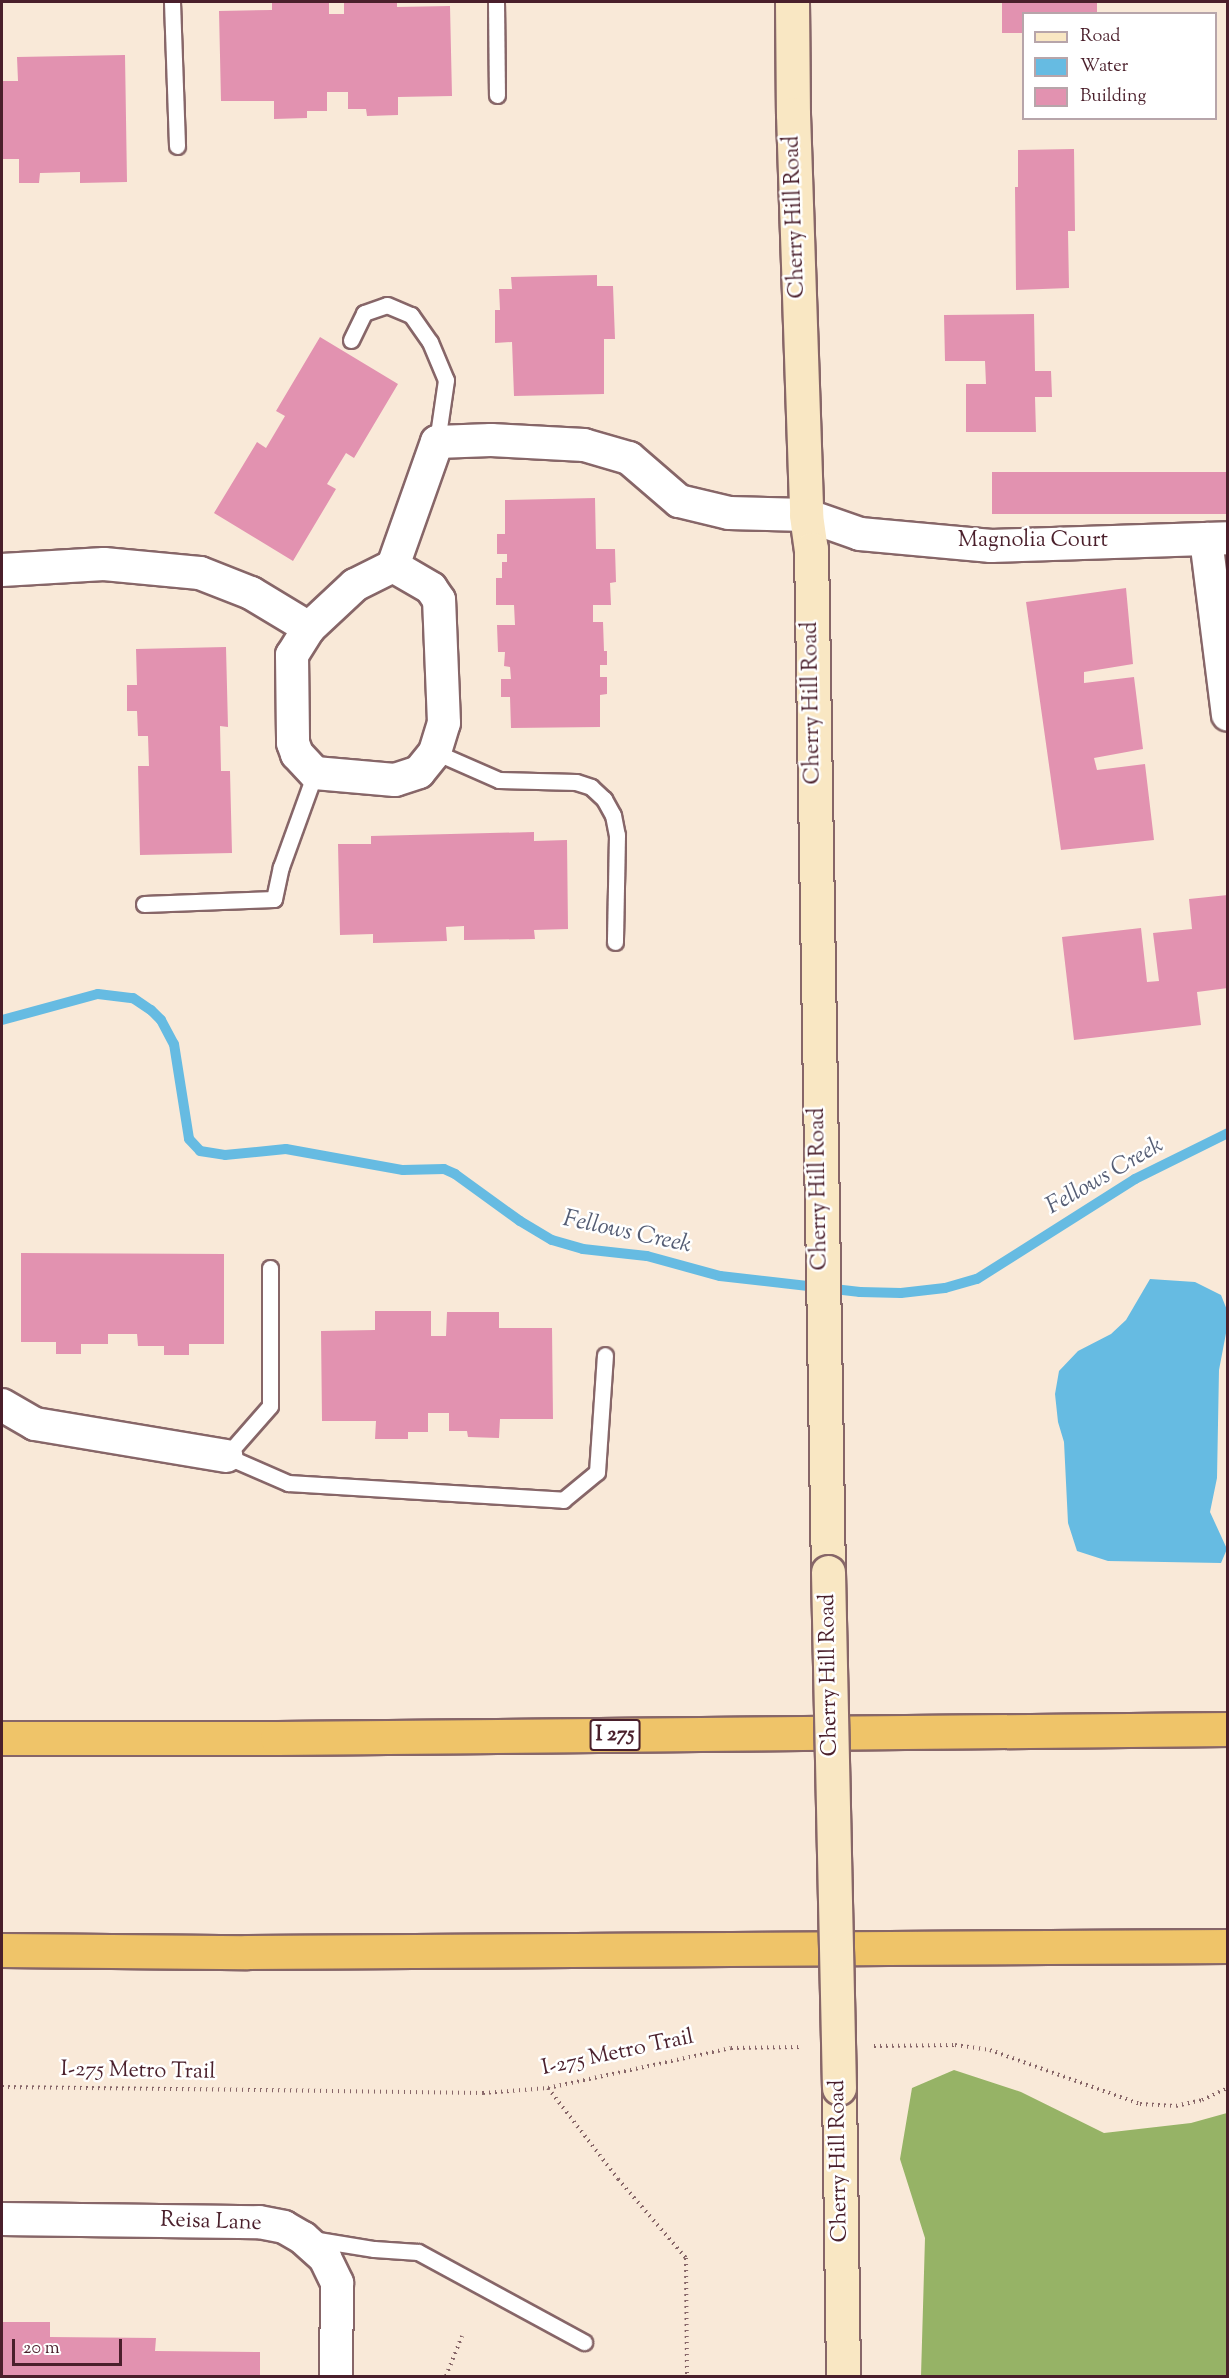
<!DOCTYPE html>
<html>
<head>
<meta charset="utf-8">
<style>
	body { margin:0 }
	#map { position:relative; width:1229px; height:2378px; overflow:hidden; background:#f9e9d8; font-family:"Sorts Mill Goudy",serif }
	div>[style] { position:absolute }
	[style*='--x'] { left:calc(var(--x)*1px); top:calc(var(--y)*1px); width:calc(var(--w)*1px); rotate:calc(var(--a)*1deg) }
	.forest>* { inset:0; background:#96b366 }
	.water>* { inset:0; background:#66bbe2 }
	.stream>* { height:10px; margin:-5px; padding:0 5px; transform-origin:5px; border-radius:5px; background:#66bbe2 }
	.building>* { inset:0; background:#e292b0; transform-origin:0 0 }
	.path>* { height:4px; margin-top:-2px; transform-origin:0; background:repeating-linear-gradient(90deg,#876668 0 1.5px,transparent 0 6px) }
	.roads { filter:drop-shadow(2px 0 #876668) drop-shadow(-2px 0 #876668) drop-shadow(0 2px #876668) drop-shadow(0 -2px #876668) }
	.lane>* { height:15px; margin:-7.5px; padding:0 7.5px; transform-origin:7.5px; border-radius:7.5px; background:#fff }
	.street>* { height:32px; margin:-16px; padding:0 16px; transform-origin:16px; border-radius:16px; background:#fff }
	.secondary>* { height:33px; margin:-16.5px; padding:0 16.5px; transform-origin:16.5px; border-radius:16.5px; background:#f9e7c3 }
	.highway>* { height:33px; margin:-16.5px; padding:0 16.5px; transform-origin:16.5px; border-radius:16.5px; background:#efc469 }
	.bridges { filter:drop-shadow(2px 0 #876668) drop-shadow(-2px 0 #876668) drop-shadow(0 2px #876668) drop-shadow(0 -2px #876668) }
	.secondary-bridge>* { height:33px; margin:-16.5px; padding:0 16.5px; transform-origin:16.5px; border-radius:16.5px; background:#f9e7c3 }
	span { translate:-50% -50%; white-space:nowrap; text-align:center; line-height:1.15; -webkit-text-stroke:5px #fff; paint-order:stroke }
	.shield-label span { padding:2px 4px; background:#fff; border:2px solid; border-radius:4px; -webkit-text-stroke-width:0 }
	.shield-label { font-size:21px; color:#4a1f2b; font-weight:700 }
	.street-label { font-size:22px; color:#4a1f2b }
	.water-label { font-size:24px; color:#555d74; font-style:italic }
	.frame { position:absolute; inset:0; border:3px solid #4a1f2b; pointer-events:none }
	.legend { position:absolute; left:1022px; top:12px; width:195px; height:108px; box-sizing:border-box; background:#fff; border:2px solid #b7a5aa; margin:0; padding:8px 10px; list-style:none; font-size:18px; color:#4a1f2b }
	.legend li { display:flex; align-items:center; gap:12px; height:30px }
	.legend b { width:30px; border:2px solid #b7a5aa }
	.scale { position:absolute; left:12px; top:2339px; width:110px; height:27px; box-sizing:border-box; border:3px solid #4a1f2b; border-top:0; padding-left:8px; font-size:18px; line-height:21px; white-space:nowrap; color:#4a1f2b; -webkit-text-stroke:4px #fff; paint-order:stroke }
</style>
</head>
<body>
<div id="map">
	<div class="forest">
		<i style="clip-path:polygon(954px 2070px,1021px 2092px,1104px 2133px,1191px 2123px,1227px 2113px,1227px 2376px,921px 2376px,925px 2238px,900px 2159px,912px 2088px)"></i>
	</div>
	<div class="water">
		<i style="clip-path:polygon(1150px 1279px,1195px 1282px,1221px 1295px,1227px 1310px,1227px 1328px,1219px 1370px,1217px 1478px,1210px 1512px,1227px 1549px,1221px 1563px,1108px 1561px,1077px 1551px,1068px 1523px,1064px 1442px,1058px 1422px,1055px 1394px,1059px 1371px,1078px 1351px,1111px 1334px,1126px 1320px)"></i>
	</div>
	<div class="stream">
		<i style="--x:2;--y:1020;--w:99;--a:-15.2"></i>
		<i style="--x:98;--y:994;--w:35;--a:7"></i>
		<i style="--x:133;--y:998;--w:22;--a:34"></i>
		<i style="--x:151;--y:1010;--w:14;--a:45"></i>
		<i style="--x:161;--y:1020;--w:27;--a:62"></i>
		<i style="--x:174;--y:1044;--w:96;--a:81"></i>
		<i style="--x:189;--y:1139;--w:16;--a:47"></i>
		<i style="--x:200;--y:1151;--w:25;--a:9"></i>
		<i style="--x:225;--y:1155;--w:61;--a:-5.6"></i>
		<i style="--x:286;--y:1149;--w:119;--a:10.2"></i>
		<i style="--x:403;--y:1170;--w:41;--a:-1.4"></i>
		<i style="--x:444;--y:1169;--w:12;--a:24"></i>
		<i style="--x:455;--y:1174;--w:80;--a:35.9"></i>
		<i style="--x:520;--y:1221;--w:37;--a:31"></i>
		<i style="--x:552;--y:1240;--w:32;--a:16"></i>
		<i style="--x:583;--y:1249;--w:64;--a:6.2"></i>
		<i style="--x:647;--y:1256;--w:76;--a:15.3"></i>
		<i style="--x:720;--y:1276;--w:141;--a:6.5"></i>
		<i style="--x:860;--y:1292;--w:41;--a:1.4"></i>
		<i style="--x:901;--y:1293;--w:44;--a:-6.5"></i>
		<i style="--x:945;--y:1288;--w:33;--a:-16"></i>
		<i style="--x:977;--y:1279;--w:187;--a:-32.3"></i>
		<i style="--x:1135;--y:1179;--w:104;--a:-26.3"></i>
	</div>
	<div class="building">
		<i style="clip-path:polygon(272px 2px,329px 2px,329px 14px,344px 14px,344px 2px,397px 2px,397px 7px,450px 6px,452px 96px,398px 97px,398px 115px,367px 116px,366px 109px,348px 109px,348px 92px,327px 92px,327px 111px,307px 111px,307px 118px,274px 119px,274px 101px,221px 101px,219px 11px,272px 10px)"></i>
		<i style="clip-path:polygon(1002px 2px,1097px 2px,1097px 14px,1024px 14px,1024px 33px,1002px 33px)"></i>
		<i style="clip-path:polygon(125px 55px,127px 182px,80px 183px,80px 172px,40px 173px,39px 183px,19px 183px,19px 159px,2px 159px,2px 81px,18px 81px,17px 57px)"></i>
		<i style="clip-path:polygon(1074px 149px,1075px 231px,1068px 231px,1069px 288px,1016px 290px,1015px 187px,1018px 187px,1018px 150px)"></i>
		<i style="clip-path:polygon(597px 275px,597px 286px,613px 286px,615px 339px,604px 339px,604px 394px,514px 396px,512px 342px,495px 343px,495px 310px,500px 310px,499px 289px,512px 289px,511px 277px)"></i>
		<i style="clip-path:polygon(1034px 314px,1035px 371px,1051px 371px,1052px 397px,1035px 397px,1036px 432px,966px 432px,966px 384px,986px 384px,985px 361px,945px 361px,944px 315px)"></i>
		<i style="clip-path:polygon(320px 337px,398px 384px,354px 458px,346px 453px,327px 484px,336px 489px,293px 561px,214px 513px,257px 442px,266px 448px,285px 416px,276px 411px)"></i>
		<i style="left:1228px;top:472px;width:42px;height:236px;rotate:90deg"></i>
		<i style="clip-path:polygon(595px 498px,596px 549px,615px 549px,616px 582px,610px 583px,611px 605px,593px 605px,593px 622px,603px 622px,604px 651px,607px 651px,607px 665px,600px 665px,600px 677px,607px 677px,607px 694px,600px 695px,600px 727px,511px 728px,510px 697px,501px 697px,501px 679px,511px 679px,510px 667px,504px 666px,505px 652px,498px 652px,497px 625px,515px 625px,514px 605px,496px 605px,496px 578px,502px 578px,502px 562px,507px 562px,507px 554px,497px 554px,497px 534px,505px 534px,505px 500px)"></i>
		<i style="clip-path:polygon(1126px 588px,1133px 664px,1084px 672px,1084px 683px,1134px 677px,1143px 749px,1094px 758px,1097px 770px,1145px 764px,1154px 840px,1061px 850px,1026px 602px)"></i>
		<i style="clip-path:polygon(226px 647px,228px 727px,220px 726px,221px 771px,230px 771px,232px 853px,140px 855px,138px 766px,149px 766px,148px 736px,138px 736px,137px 711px,127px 711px,127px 685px,137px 685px,136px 649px)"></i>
		<i style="clip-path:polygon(534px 832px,534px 841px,567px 840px,568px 929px,534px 930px,535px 939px,464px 940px,464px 926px,446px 927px,447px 941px,373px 943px,373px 934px,340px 935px,338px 844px,371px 844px,371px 836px)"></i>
		<i style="clip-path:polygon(1228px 895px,1228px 988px,1197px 992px,1201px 1025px,1074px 1040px,1062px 937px,1141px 928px,1147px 982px,1159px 981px,1153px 933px,1192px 929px,1189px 899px)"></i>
		<i style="clip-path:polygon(21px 1253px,224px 1254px,224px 1344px,189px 1344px,189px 1355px,164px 1355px,164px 1346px,138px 1346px,137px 1334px,108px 1334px,108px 1344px,81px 1344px,81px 1354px,56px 1354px,56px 1342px,21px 1342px)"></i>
		<i style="clip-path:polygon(375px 1311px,431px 1311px,431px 1336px,446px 1336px,447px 1312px,499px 1312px,499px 1328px,552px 1328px,553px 1419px,500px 1419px,499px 1438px,468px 1437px,467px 1431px,449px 1431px,449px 1413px,428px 1413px,428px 1432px,408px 1432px,408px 1439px,375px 1439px,376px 1421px,322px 1421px,321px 1331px,375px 1330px)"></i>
		<i style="clip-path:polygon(2px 2322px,50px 2322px,50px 2337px,156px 2338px,155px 2351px,260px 2352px,260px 2376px,2px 2376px)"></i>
	</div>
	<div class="path">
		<i style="--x:874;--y:2046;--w:81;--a:-0.7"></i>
		<i style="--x:955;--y:2045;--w:35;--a:8"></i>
		<i style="--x:990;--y:2050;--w:159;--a:19.8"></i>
		<i style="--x:1140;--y:2104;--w:36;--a:3"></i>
		<i style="--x:1176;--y:2106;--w:27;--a:-13"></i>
		<i style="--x:1202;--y:2100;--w:29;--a:-25"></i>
		<i style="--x:2;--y:2087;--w:481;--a:0.7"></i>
		<i style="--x:483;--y:2093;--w:65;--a:-4.4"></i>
		<i style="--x:548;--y:2088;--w:187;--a:-12.3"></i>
		<i style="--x:731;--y:2048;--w:72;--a:-0.8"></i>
		<i style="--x:548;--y:2088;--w:115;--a:52.4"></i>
		<i style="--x:618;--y:2179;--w:104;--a:49.3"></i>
		<i style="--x:686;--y:2258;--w:118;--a:89.5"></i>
		<i style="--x:446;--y:2376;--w:43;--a:-68.2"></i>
	</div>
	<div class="roads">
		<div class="lane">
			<i style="--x:172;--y:2;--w:144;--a:88"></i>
			<i style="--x:496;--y:2;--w:93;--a:89.4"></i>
			<i style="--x:351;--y:340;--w:30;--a:-64"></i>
			<i style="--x:364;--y:313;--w:24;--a:-19"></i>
			<i style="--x:387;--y:305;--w:26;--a:23"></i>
			<i style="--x:411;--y:315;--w:33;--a:55"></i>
			<i style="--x:430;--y:342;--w:41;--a:67.2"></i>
			<i style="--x:446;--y:380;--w:63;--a:98.3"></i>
			<i style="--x:435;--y:752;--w:70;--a:23.6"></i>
			<i style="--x:499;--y:780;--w:77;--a:1.5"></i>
			<i style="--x:576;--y:782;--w:16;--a:18"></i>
			<i style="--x:591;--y:787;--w:18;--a:43"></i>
			<i style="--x:604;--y:799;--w:18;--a:61"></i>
			<i style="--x:613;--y:815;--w:20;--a:79"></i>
			<i style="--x:617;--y:835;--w:107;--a:91.1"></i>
			<i style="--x:144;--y:904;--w:130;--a:-2.2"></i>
			<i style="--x:274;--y:899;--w:33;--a:-78"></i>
			<i style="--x:281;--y:867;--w:100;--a:-70.1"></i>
			<i style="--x:270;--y:1268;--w:138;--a:90"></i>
			<i style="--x:270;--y:1406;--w:67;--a:131.3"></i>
			<i style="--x:226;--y:1456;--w:68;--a:23.5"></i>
			<i style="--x:288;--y:1483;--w:276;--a:3.5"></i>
			<i style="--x:563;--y:1500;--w:44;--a:-39.5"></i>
			<i style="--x:597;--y:1472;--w:117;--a:-86.1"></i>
			<i style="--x:312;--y:2239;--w:63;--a:9.2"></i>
			<i style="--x:374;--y:2249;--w:44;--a:3.9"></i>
			<i style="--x:418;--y:2252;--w:189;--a:28.5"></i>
		</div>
		<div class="street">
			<i style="--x:1206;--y:539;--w:177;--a:82.9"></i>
			<i style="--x:2;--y:570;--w:102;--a:-3.4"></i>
			<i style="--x:104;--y:564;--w:96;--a:5.4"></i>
			<i style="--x:200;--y:573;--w:55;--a:21.4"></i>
			<i style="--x:251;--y:593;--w:68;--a:31.1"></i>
			<i style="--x:309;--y:628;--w:32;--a:122"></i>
			<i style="--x:292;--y:655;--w:88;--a:89.3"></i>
			<i style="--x:293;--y:743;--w:12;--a:70"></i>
			<i style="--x:297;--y:754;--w:26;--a:47"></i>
			<i style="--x:315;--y:773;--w:80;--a:5"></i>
			<i style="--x:395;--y:780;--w:25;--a:-18"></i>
			<i style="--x:419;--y:772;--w:26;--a:-51"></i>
			<i style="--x:435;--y:752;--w:30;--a:-73"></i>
			<i style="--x:444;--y:723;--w:123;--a:-92.3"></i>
			<i style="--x:439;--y:600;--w:14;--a:-124"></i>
			<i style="--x:431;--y:588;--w:44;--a:-149.9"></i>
			<i style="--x:393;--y:566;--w:132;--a:-70.5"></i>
			<i style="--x:437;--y:442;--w:54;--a:-2.1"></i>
			<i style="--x:491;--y:440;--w:93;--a:3.1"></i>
			<i style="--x:584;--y:445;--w:47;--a:16.1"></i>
			<i style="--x:629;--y:458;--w:66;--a:40.7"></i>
			<i style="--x:679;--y:501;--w:51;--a:13.5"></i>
			<i style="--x:729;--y:513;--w:77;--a:1.5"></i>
			<i style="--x:806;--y:515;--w:57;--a:19.4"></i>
			<i style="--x:860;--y:534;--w:132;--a:5.2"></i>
			<i style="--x:991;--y:546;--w:237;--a:-1.9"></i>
			<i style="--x:309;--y:628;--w:63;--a:-43.1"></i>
			<i style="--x:355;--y:585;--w:42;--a:-26.6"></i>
			<i style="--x:2;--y:1405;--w:38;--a:30"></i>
			<i style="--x:35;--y:1424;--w:194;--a:9.5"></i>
			<i style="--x:2;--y:2219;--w:257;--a:0.7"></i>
			<i style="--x:259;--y:2222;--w:25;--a:11"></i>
			<i style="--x:284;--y:2227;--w:22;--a:30"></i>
			<i style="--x:303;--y:2238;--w:30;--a:42"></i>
			<i style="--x:325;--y:2258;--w:28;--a:64"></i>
			<i style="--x:337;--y:2283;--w:93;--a:90.6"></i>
		</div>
		<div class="secondary">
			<i style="--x:792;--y:2;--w:112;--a:89.5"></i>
			<i style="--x:793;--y:114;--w:401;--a:88.1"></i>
			<i style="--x:806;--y:515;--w:34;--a:82"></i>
			<i style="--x:811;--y:549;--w:1023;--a:89.05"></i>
			<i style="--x:839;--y:2088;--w:288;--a:89.2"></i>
		</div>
		<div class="highway">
			<i style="--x:2;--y:1738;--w:275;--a:0"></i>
			<i style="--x:277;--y:1738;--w:951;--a:-0.54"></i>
			<i style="--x:2;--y:1950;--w:245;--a:0.5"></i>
			<i style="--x:247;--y:1952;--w:981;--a:-0.35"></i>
		</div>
	</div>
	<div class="bridges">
		<div class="secondary-bridge">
			<i style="--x:828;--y:1572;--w:516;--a:88.78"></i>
		</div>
	</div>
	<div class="shield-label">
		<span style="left:615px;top:1735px">I 275</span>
	</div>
	<div class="street-label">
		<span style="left:796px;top:217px;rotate:-92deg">Cherry Hill Road</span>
		<span style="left:1033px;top:542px">Magnolia Court</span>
		<span style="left:813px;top:703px;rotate:-91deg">Cherry Hill Road</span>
		<span style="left:820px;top:1189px;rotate:-91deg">Cherry Hill Road</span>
		<span style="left:830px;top:1675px;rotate:-91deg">Cherry Hill Road</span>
		<span style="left:618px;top:2054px;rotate:-12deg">I-275 Metro Trail</span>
		<span style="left:138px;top:2072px;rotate:1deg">I-275 Metro Trail</span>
		<span style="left:840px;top:2161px;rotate:-91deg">Cherry Hill Road</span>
		<span style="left:211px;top:2223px;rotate:2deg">Reisa Lane</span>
	</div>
	<div class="water-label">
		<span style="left:1105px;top:1177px;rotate:-30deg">Fellows Creek</span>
		<span style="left:627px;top:1233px;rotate:12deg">Fellows Creek</span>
	</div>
	<div class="frame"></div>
	<ul class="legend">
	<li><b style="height:8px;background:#f9e7c3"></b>Road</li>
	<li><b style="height:16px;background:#66bbe2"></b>Water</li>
	<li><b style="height:16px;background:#e292b0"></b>Building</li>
	</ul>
	<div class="scale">20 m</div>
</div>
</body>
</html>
